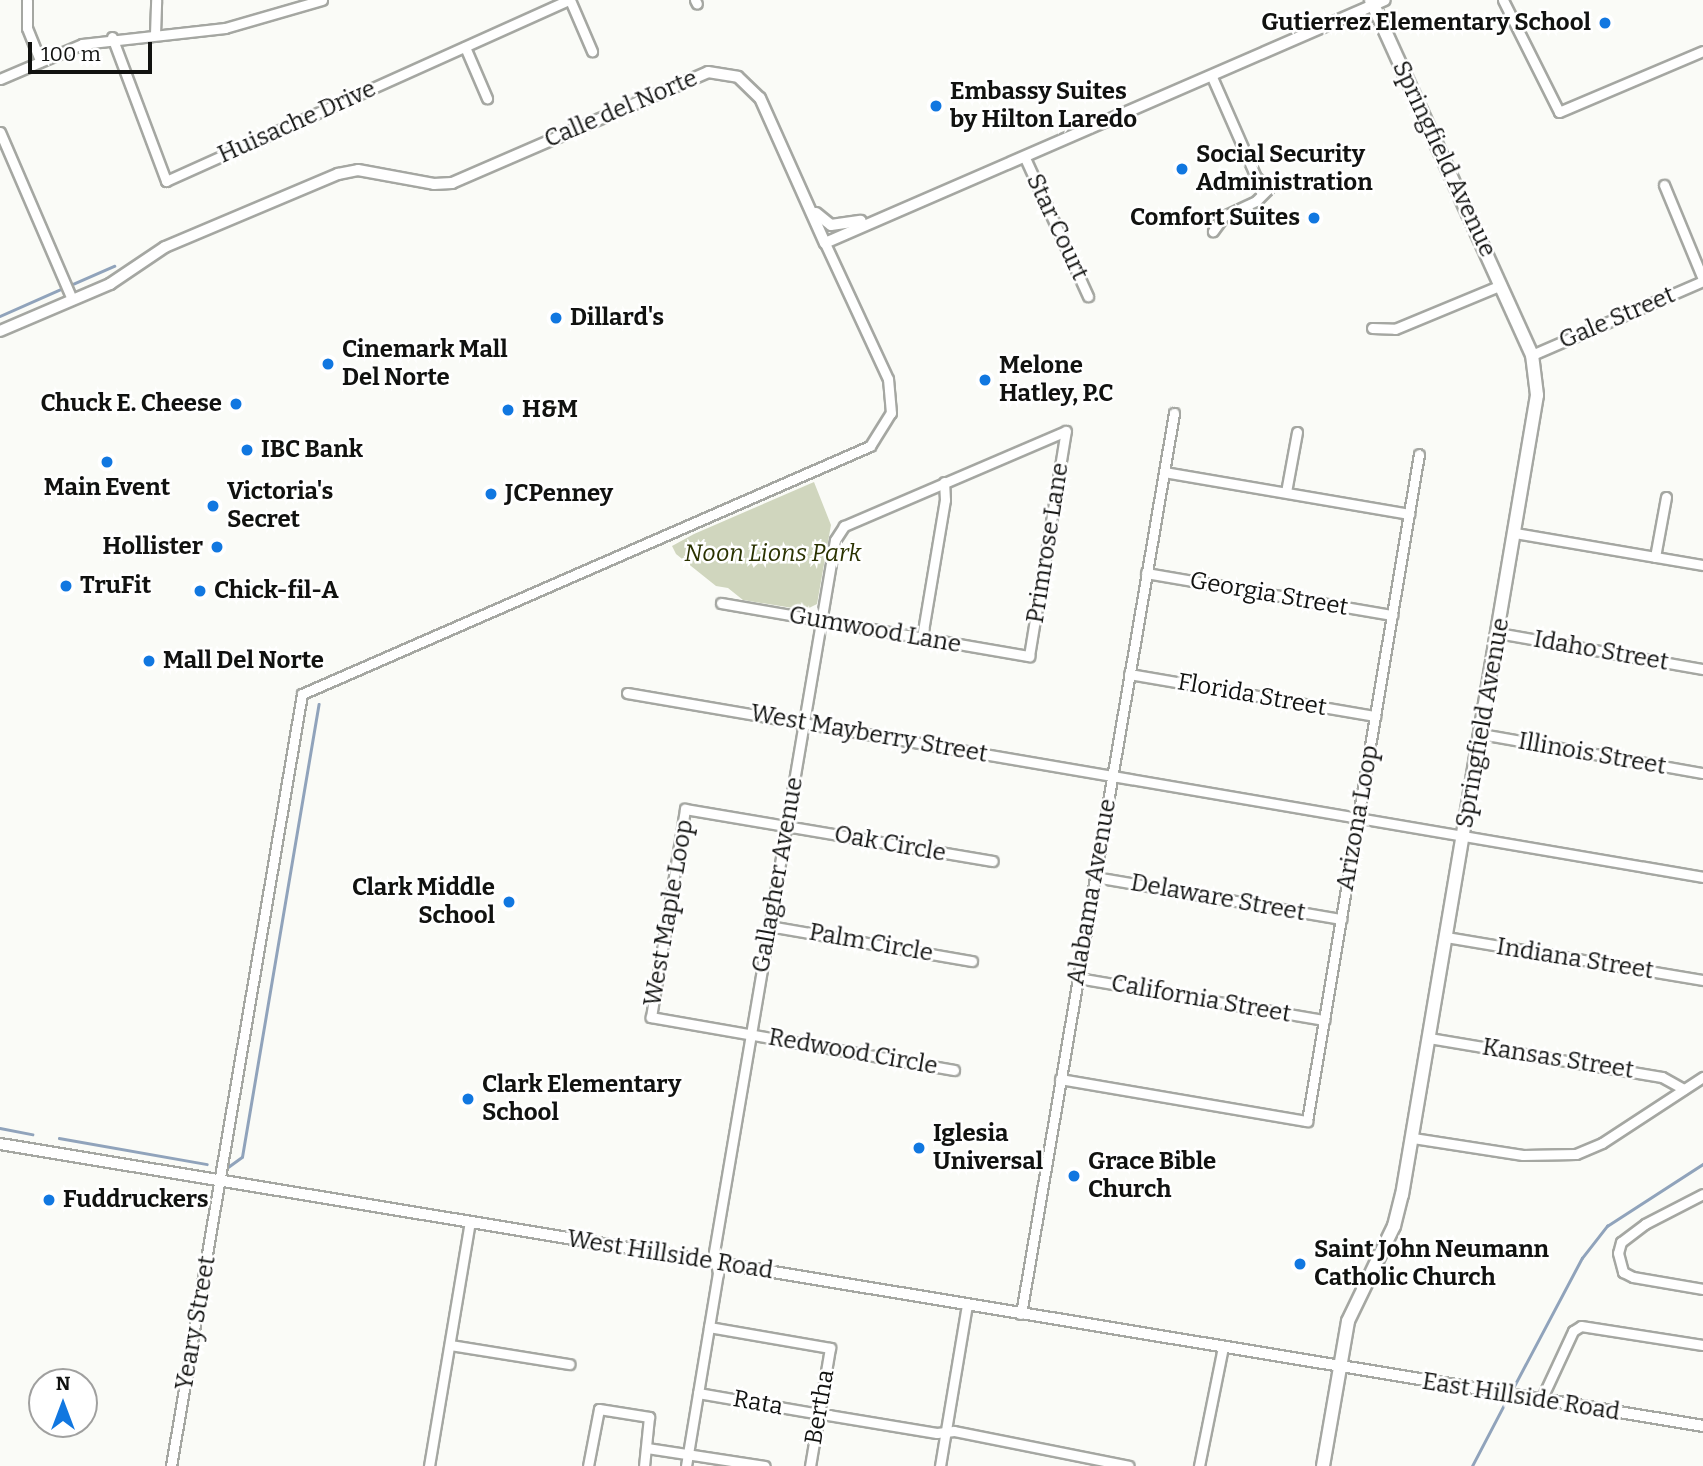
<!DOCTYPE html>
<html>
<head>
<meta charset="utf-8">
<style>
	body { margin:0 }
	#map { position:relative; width:1703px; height:1466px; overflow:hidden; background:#fafbf7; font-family:Bitter,serif }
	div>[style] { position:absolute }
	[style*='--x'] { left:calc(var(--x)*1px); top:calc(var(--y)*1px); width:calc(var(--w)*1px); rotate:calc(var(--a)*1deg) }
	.green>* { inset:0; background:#d0d6be }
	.stream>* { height:2.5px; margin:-1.25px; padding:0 1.25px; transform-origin:1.25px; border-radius:1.25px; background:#90a3bb }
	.roads { filter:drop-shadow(2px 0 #a5a7a2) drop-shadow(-2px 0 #a5a7a2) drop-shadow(0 2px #a5a7a2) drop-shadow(0 -2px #a5a7a2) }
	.minor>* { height:9px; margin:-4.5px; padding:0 4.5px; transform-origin:4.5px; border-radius:4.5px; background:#fff }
	.tertiary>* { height:10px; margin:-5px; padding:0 5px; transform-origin:5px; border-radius:5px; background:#fff }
	.secondary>* { height:12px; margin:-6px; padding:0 6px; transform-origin:6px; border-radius:6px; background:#fff }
	.dots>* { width:19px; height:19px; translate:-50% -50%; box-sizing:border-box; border:4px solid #fff; border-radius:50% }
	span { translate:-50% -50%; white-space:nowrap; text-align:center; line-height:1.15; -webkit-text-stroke:5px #fff; paint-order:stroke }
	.poi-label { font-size:24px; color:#111210; font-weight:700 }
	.right { translate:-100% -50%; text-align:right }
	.left { translate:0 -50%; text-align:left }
	.street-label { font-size:24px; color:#111210 }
	.park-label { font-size:24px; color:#2a3200; font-style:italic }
	.north { position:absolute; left:28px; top:1368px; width:70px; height:70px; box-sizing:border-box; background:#fff; border:2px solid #a0a09f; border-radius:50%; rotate:0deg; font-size:19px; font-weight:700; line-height:28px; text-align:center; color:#111210 }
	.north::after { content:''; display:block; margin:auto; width:24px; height:32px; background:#1177e0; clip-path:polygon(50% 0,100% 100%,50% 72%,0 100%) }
	.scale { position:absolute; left:28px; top:42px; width:124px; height:32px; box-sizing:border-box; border:4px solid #111210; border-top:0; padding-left:9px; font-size:21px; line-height:24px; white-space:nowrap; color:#111210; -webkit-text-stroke:5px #fff; paint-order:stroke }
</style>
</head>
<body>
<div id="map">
	<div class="green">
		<i style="clip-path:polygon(814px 482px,831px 525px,817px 604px,805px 610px,743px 600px,728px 588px,716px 586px,676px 554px,672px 546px,694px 534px)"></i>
	</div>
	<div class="stream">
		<i style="--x:73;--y:284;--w:45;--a:-23.7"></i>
		<i style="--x:0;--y:316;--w:67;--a:-23.9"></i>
		<i style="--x:0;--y:1128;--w:33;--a:11"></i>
		<i style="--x:59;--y:1138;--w:150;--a:10"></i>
		<i style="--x:228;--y:1167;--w:17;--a:-36"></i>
		<i style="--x:242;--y:1157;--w:459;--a:-80.4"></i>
		<i style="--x:1512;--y:1390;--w:149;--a:-62.1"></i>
		<i style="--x:1582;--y:1258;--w:41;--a:-52"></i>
		<i style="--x:1607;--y:1226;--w:114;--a:-32.9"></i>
		<i style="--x:1472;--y:1466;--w:76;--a:-62.4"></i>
	</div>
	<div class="roads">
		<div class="minor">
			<i style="--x:27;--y:0;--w:28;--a:90"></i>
			<i style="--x:27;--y:28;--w:35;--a:68"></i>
			<i style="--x:570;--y:0;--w:56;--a:66.7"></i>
			<i style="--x:695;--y:0;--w:4;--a:63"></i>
			<i style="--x:1503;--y:0;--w:125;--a:63.4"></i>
			<i style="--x:1559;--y:112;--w:156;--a:-23"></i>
			<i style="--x:155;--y:34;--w:34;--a:-88"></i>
			<i style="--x:112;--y:37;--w:154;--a:69.4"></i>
			<i style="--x:166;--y:181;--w:441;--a:-24.2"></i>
			<i style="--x:465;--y:47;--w:56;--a:66.7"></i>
			<i style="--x:1212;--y:77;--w:109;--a:66.3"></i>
			<i style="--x:1256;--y:177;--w:17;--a:45"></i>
			<i style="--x:1268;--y:189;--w:17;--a:135"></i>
			<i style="--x:1256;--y:201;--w:35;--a:155"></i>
			<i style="--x:1224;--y:216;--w:19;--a:126"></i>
			<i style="--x:0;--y:79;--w:89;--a:-23.1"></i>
			<i style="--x:82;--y:44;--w:144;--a:-6.4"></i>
			<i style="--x:225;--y:28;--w:101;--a:-16.1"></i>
			<i style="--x:0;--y:132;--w:182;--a:66.7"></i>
			<i style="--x:1025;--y:158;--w:152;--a:65.5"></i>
			<i style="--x:1664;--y:185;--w:102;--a:67.5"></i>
			<i style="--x:1372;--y:328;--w:23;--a:2"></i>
			<i style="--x:1395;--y:329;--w:115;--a:-22.5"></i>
			<i style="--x:1532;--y:355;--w:186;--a:-23.4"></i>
			<i style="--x:1164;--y:472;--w:249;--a:9.7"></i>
			<i style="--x:1286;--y:492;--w:61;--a:-79.6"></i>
			<i style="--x:1515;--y:533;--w:191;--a:9.7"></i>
			<i style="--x:1655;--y:557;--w:61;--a:-79.6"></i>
			<i style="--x:1146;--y:573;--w:250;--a:9.7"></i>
			<i style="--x:721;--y:603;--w:313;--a:9.8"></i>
			<i style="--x:1029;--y:656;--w:228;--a:-80.7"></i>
			<i style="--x:1498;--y:633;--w:208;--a:10"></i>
			<i style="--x:922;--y:637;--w:139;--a:-80.5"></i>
			<i style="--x:945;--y:500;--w:18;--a:-93"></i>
			<i style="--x:1129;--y:674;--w:250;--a:9.7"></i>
			<i style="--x:627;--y:693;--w:1092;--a:9.7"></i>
			<i style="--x:1481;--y:734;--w:225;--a:10"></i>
			<i style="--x:1095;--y:877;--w:250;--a:9.7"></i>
			<i style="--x:769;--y:926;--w:206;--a:9.8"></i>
			<i style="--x:1446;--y:937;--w:261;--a:9.5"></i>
			<i style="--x:1078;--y:978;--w:250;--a:9.7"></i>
			<i style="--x:1429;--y:1038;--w:236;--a:9.5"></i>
			<i style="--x:1662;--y:1077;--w:25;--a:29"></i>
			<i style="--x:954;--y:1070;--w:308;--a:-170.1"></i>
			<i style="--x:651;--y:1017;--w:211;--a:-80.7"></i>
			<i style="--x:685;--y:809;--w:312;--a:9.6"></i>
			<i style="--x:1060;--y:1079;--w:251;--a:9.7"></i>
			<i style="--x:1307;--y:1121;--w:676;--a:-80.47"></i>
			<i style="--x:1413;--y:1138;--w:111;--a:8.8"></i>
			<i style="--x:1523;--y:1155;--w:53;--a:-1.1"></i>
			<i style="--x:1576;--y:1154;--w:28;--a:-23"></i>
			<i style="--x:1602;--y:1143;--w:121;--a:-33.2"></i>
			<i style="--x:1703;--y:1194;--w:65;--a:152.7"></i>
			<i style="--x:1645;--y:1224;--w:30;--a:143"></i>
			<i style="--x:1621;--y:1242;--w:11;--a:105"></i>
			<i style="--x:1618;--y:1253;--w:20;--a:75"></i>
			<i style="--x:1623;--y:1272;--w:11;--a:27"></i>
			<i style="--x:1633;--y:1277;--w:71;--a:9.7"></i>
			<i style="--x:1021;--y:1314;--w:914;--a:-80.36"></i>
			<i style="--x:709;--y:1327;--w:123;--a:9.8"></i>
			<i style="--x:830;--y:1348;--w:120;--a:99.6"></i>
			<i style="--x:450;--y:1345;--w:121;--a:9.1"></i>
			<i style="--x:698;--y:1393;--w:123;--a:9.8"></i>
			<i style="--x:1541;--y:1400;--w:76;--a:-65.1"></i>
			<i style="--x:1573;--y:1331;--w:9;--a:-32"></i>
			<i style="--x:1581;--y:1326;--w:123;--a:8.9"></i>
			<i style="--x:828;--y:1415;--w:110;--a:9.4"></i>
			<i style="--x:937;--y:1433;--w:17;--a:-7"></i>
			<i style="--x:954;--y:1431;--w:178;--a:11.3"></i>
			<i style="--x:647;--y:1448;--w:119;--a:8.7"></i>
			<i style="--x:171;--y:1466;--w:783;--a:-80.37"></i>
			<i style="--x:302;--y:694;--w:620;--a:-23.59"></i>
			<i style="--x:870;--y:446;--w:39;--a:-58"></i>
			<i style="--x:891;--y:413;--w:34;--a:-95"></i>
			<i style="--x:888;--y:379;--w:150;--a:-114.9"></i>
			<i style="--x:429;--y:1466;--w:247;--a:-80.5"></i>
			<i style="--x:588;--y:1466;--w:58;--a:-79.1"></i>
			<i style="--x:599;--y:1409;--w:51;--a:9.1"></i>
			<i style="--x:649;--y:1417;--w:49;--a:95.8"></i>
			<i style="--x:686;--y:1466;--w:196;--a:-80.6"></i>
			<i style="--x:718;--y:1273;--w:21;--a:-101"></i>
			<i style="--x:714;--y:1252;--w:722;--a:-80.36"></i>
			<i style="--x:835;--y:540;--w:17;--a:-57"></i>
			<i style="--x:844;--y:526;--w:241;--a:-23.2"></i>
			<i style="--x:940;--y:1466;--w:164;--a:-80.5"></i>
			<i style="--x:1199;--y:1466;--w:121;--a:-78.6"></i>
		</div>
		<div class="tertiary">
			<i style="--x:816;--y:213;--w:19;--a:39"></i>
			<i style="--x:831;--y:225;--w:30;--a:-8"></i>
			<i style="--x:0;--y:331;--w:120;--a:-23.1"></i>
			<i style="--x:110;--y:284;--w:66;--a:-33.9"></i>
			<i style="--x:165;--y:247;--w:188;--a:-22.9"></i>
			<i style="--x:338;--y:174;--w:20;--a:-11"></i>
			<i style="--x:358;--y:170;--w:77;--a:10.4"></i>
			<i style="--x:434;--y:184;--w:18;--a:-3"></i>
			<i style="--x:452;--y:183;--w:279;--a:-23.4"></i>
			<i style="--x:708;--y:72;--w:30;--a:9"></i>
			<i style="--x:738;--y:77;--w:30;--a:44"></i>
			<i style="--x:760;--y:98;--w:159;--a:65.9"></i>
			<i style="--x:825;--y:243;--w:610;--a:-23.46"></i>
			<i style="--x:0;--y:1144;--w:1726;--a:9.4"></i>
		</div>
		<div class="secondary">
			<i style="--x:1323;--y:1466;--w:147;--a:-80.2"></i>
			<i style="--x:1348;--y:1321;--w:106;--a:-64.2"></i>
			<i style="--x:1394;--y:1226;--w:32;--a:-76"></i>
			<i style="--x:1402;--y:1195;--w:811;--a:-80.42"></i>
			<i style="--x:1537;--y:395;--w:40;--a:-97.1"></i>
			<i style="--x:1532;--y:355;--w:390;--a:-114.4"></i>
		</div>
	</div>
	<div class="dots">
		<i style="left:1605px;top:23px;background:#1177e0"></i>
		<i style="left:936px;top:106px;background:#1177e0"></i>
		<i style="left:1182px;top:169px;background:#1177e0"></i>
		<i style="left:1314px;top:218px;background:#1177e0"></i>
		<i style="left:556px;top:318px;background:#1177e0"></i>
		<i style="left:328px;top:364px;background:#1177e0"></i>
		<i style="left:985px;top:380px;background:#1177e0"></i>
		<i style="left:236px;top:404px;background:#1177e0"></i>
		<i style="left:508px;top:410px;background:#1177e0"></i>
		<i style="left:247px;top:450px;background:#1177e0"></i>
		<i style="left:107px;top:462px;background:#1177e0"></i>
		<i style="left:491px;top:494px;background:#1177e0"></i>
		<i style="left:213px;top:506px;background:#1177e0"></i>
		<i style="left:217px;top:547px;background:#1177e0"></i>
		<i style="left:66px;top:586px;background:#1177e0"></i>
		<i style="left:200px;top:591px;background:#1177e0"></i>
		<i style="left:149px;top:661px;background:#1177e0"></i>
		<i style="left:509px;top:902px;background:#1177e0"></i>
		<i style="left:468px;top:1099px;background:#1177e0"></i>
		<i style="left:919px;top:1148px;background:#1177e0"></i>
		<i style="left:1074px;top:1176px;background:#1177e0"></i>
		<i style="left:49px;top:1200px;background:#1177e0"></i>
		<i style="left:1300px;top:1264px;background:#1177e0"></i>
	</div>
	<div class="poi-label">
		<span class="right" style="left:1591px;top:23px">Gutierrez Elementary School</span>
		<span class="left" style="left:950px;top:106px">Embassy Suites<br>by Hilton Laredo</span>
		<span class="left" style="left:1196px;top:169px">Social Security<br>Administration</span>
		<span class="right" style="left:1300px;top:218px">Comfort Suites</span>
		<span class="left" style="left:570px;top:318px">Dillard's</span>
		<span class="left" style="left:342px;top:364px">Cinemark Mall<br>Del Norte</span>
		<span class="left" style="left:999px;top:380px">Melone<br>Hatley, P.C</span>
		<span class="right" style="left:222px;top:404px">Chuck E. Cheese</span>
		<span class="left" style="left:522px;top:410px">H&amp;M</span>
		<span class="left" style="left:261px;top:450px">IBC Bank</span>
		<span style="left:107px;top:488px">Main Event</span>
		<span class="left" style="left:227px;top:506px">Victoria's<br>Secret</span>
		<span class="left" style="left:505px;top:494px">JCPenney</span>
		<span class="right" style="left:203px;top:547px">Hollister</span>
		<span class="left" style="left:80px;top:586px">TruFit</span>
		<span class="left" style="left:214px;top:591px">Chick-fil-A</span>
		<span class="left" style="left:163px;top:661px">Mall Del Norte</span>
		<span class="right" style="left:495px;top:902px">Clark Middle<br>School</span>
		<span class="left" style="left:482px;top:1099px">Clark Elementary<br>School</span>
		<span class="left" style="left:933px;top:1148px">Iglesia<br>Universal</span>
		<span class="left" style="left:1088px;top:1176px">Grace Bible<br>Church</span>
		<span class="left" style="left:63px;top:1200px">Fuddruckers</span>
		<span class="left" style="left:1314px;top:1264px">Saint John Neumann<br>Catholic Church</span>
	</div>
	<div class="street-label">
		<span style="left:621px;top:109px;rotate:-23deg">Calle del Norte</span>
		<span style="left:297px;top:122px;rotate:-24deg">Huisache Drive</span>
		<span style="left:1444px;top:159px;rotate:65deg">Springfield Avenue</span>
		<span style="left:1057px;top:227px;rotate:65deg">Star Court</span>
		<span style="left:1617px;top:318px;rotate:-23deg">Gale Street</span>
		<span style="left:1048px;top:543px;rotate:-81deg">Primrose Lane</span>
		<span style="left:1269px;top:594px;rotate:10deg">Georgia Street</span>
		<span style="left:875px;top:630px;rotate:10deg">Gumwood Lane</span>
		<span style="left:1601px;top:651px;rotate:10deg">Idaho Street</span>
		<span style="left:1252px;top:695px;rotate:10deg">Florida Street</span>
		<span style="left:1483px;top:723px;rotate:-80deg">Springfield Avenue</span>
		<span style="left:869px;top:734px;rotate:10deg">West Mayberry Street</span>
		<span style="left:1592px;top:754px;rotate:10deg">Illinois Street</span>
		<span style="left:1358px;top:818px;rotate:-80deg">Arizona Loop</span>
		<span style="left:890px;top:844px;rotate:10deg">Oak Circle</span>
		<span style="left:778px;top:875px;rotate:-80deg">Gallagher Avenue</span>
		<span style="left:1092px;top:892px;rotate:-80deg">Alabama Avenue</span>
		<span style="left:1218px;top:898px;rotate:10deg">Delaware Street</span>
		<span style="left:669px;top:913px;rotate:-80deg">West Maple Loop</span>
		<span style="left:871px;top:943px;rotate:10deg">Palm Circle</span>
		<span style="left:1575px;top:959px;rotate:9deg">Indiana Street</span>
		<span style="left:1201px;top:999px;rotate:10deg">California Street</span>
		<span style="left:853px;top:1052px;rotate:10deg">Redwood Circle</span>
		<span style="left:1558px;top:1059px;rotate:9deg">Kansas Street</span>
		<span style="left:670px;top:1255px;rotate:9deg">West Hillside Road</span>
		<span style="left:196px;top:1323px;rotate:-80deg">Yeary Street</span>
		<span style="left:1521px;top:1397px;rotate:9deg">East Hillside Road</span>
		<span style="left:758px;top:1403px;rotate:10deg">Rata</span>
		<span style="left:820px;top:1407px;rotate:-80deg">Bertha</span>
	</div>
	<div class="park-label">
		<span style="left:773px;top:554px">Noon Lions Park</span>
	</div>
	<div class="north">N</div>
	<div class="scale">100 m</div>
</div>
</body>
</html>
